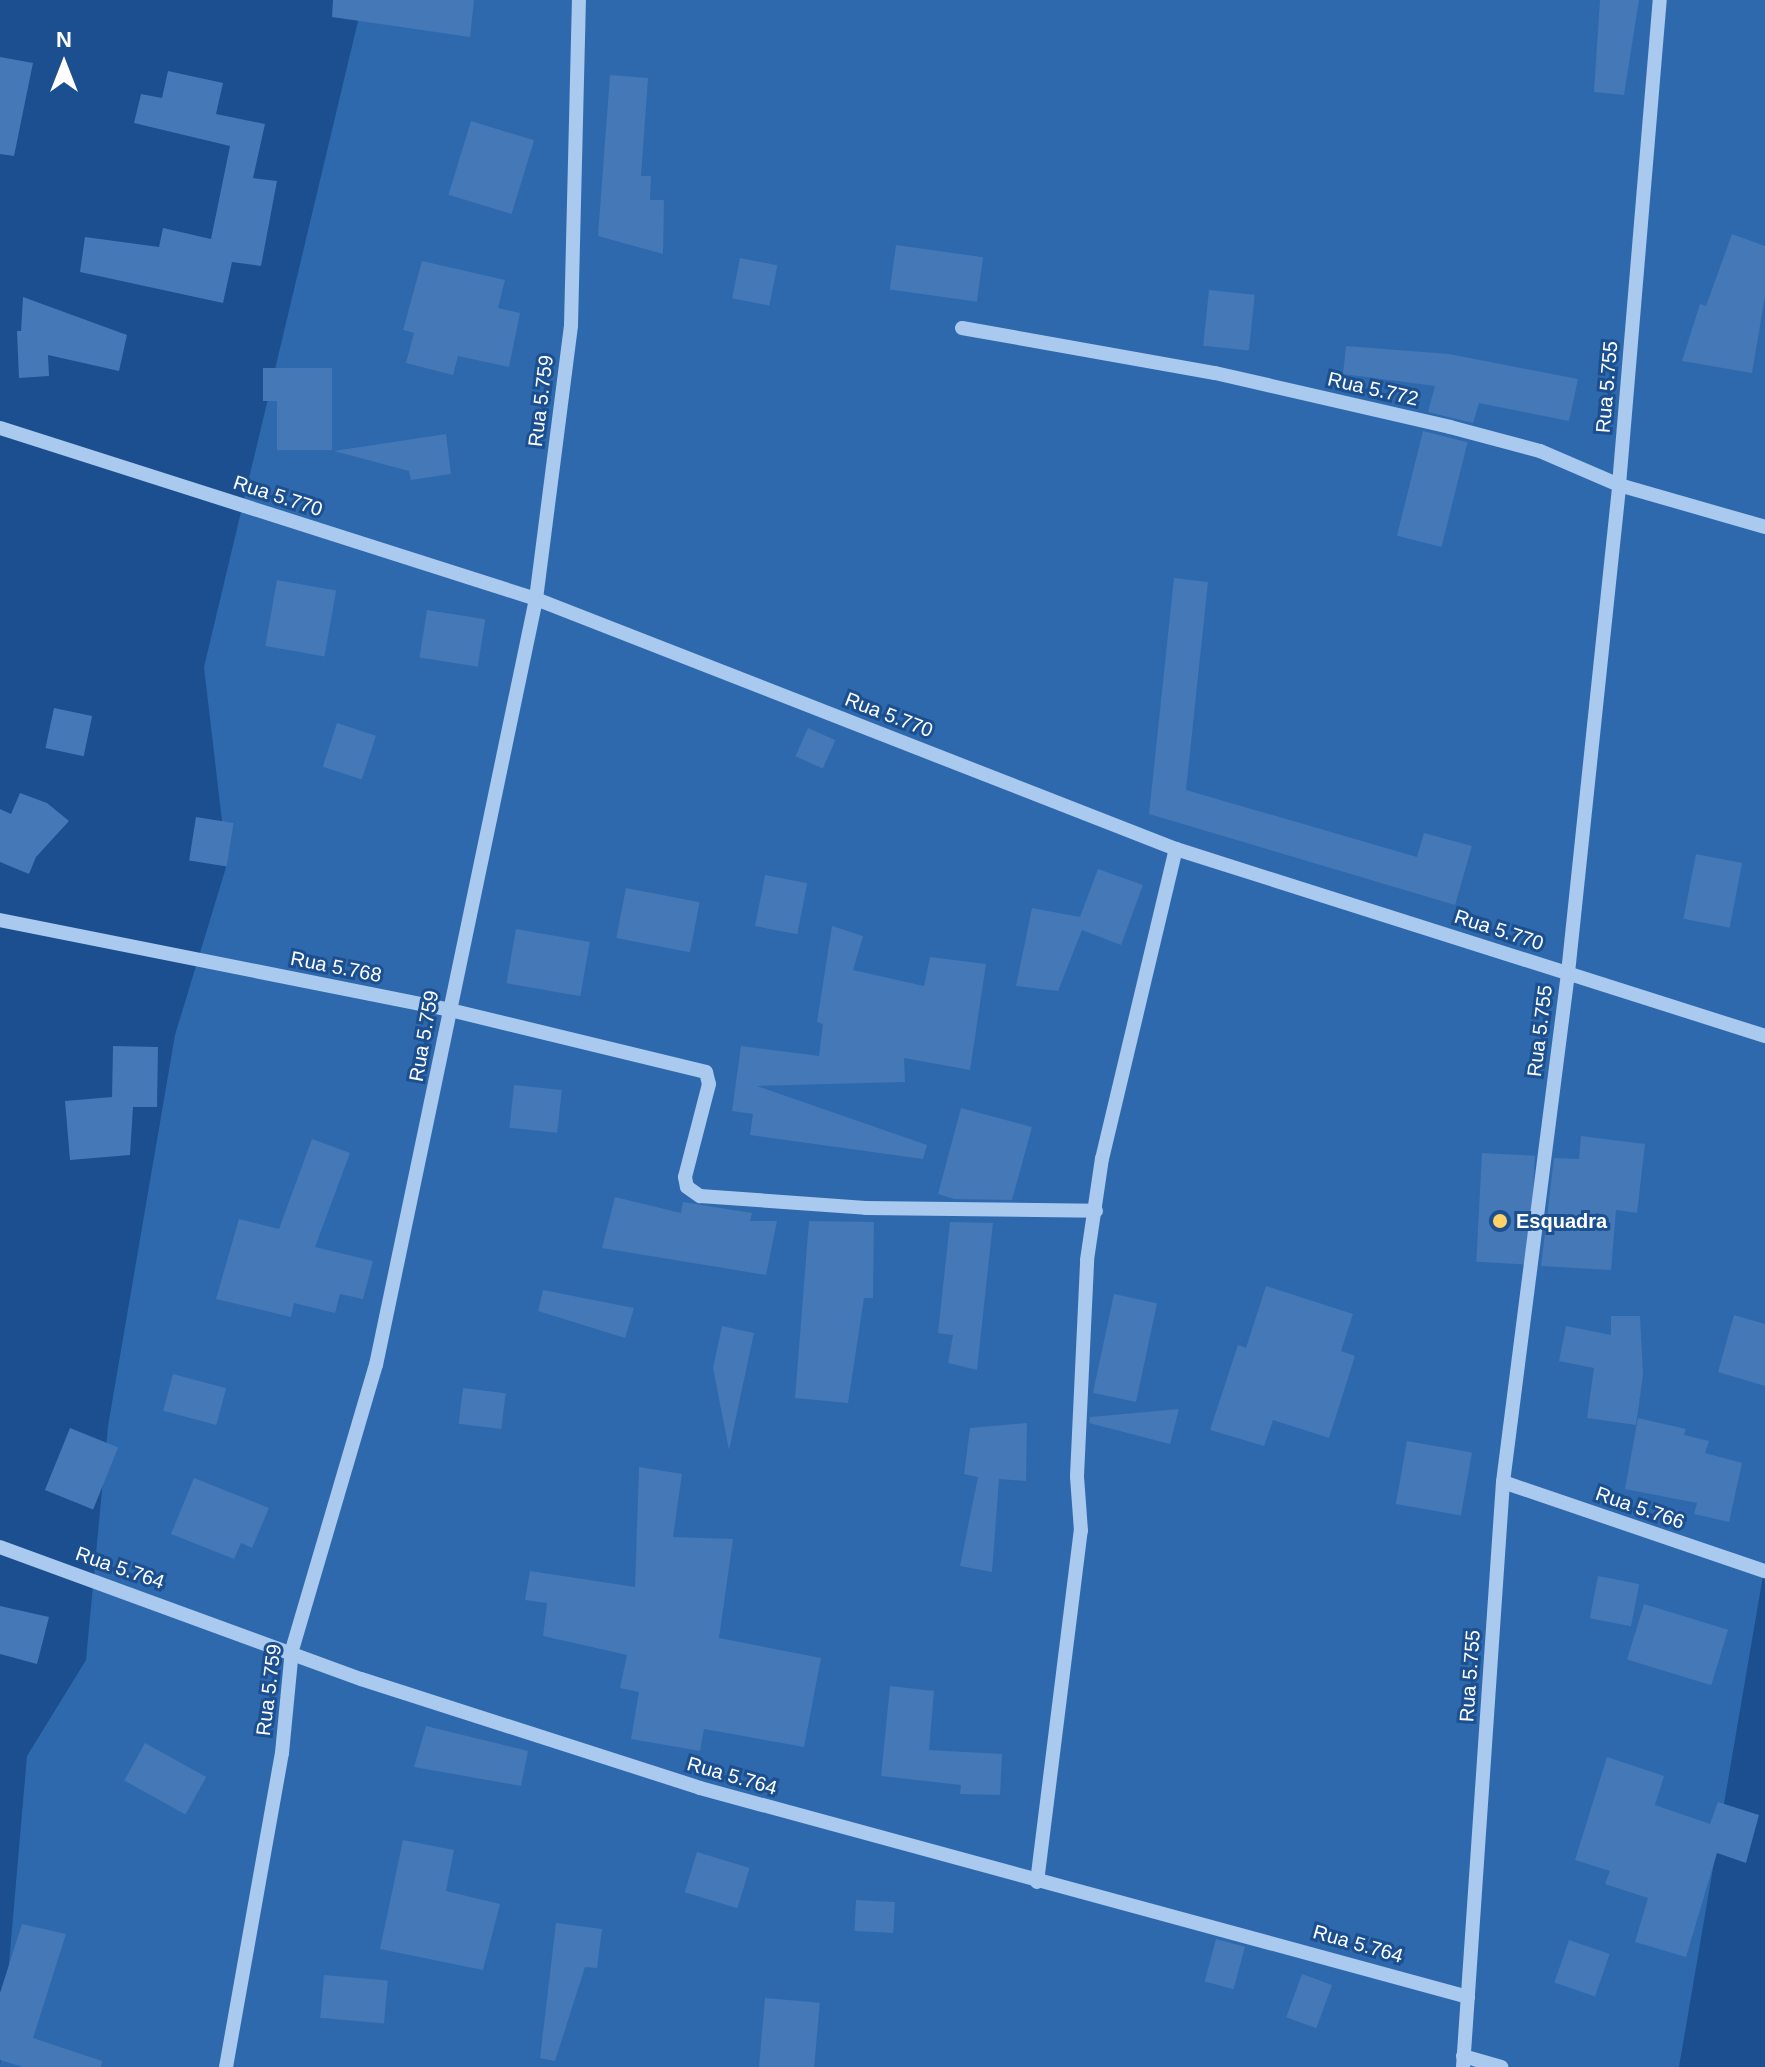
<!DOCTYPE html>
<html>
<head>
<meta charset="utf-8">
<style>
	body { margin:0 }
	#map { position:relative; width:1765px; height:2067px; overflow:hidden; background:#1b4f8f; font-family:Helvetica,sans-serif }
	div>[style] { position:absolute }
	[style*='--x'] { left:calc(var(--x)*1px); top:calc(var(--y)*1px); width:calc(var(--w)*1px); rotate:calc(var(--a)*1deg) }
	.green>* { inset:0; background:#2e69ad }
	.building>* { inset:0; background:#4478b7; transform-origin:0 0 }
	.minor>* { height:14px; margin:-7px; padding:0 7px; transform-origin:7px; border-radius:7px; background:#a9c9ee }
	.dots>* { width:22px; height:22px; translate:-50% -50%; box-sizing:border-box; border:4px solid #1b4f8f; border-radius:50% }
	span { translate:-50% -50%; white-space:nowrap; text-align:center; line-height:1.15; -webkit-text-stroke:6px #1b4f8f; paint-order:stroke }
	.street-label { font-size:20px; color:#fff }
	.poi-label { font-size:20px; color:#fff; font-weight:700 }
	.left { translate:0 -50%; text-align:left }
	.north { position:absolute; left:24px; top:24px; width:80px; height:80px; -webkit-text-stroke:6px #1b4f8f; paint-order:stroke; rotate:0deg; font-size:22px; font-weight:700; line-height:32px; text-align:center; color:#fff }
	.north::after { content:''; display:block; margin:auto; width:28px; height:36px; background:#fff; clip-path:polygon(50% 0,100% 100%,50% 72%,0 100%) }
</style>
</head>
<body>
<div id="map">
	<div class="green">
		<i style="clip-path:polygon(363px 0,1765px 0,1765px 1564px,1679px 2067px,0 2067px,27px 1756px,86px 1660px,108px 1426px,175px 1035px,227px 864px,204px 667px)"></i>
	</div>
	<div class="building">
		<i style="clip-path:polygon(333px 0,474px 0,470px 37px,332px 17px)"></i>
		<i style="clip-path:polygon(1600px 0,1639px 0,1624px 95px,1594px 92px)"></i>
		<i style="clip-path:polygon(0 57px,33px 63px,14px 156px,0 154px)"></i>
		<i style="clip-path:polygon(168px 71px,223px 83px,216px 114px,265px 124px,253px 178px,277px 181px,261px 266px,232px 262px,223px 303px,80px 272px,85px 237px,159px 247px,163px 228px,211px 239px,230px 146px,134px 123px,141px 94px,162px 98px)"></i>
		<i style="clip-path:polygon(610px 75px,648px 78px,641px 176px,651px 176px,650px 200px,664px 200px,663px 254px,598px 236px)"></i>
		<i style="left:471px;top:121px;width:66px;height:77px;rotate:17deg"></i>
		<i style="clip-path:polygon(1732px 234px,1765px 246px,1765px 296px,1752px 373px,1682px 361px,1700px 304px,1706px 306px)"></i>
		<i style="left:896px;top:245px;width:88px;height:45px;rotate:8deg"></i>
		<i style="left:740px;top:258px;width:38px;height:41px;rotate:11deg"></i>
		<i style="clip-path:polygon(422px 261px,505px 280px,498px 308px,520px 313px,509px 367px,458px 356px,453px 375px,406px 363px,414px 333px,403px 330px)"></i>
		<i style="left:1209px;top:290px;width:46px;height:56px;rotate:6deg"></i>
		<i style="clip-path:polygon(23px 297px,127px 335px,119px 371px,48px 355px,49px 376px,19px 378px,17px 331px,21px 331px)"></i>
		<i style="clip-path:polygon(1346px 346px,1449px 354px,1578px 379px,1569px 421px,1479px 403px,1473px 423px,1428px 412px,1435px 386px,1343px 374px)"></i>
		<i style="clip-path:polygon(263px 368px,332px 368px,332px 450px,277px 450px,277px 401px,263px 401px)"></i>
		<i style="left:1423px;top:431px;width:46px;height:108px;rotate:14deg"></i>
		<i style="clip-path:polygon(446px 434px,451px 474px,411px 480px,409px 471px,334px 451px)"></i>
		<i style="clip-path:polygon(1174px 578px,1208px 582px,1186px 790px,1417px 857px,1424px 833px,1472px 846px,1455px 905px,1149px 814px)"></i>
		<i style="left:277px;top:580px;width:60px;height:67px;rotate:10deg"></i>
		<i style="left:427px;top:610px;width:59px;height:48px;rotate:9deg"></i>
		<i style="left:54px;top:708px;width:39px;height:41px;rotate:12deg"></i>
		<i style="left:337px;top:723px;width:41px;height:46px;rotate:18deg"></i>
		<i style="left:808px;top:728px;width:30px;height:31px;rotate:24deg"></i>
		<i style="clip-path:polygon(20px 793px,47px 803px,69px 821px,36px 857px,29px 874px,0 862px,0 809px,11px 814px)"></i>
		<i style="left:196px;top:817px;width:38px;height:44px;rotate:9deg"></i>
		<i style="left:1696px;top:854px;width:47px;height:66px;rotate:11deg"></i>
		<i style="clip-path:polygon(1098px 869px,1143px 885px,1121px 945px,1082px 930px,1058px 991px,1016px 986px,1032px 908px,1080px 917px)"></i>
		<i style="left:765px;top:875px;width:43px;height:52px;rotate:11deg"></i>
		<i style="left:626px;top:888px;width:75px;height:51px;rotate:11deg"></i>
		<i style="clip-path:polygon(832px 926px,863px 936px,853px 970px,924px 986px,930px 957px,986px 964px,970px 1070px,904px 1058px,905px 1082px,757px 1086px,927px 1145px,923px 1159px,750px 1135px,753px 1114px,732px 1111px,741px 1046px,819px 1056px,823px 1024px,817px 1022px)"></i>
		<i style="left:516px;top:929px;width:75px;height:55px;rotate:10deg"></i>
		<i style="clip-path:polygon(113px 1046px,158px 1047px,157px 1107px,133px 1107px,130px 1155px,70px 1160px,65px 1101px,112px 1097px)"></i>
		<i style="left:514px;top:1085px;width:48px;height:43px;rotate:6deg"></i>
		<i style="clip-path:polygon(961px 1108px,1032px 1127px,1012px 1200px,954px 1199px,938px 1194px)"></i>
		<i style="clip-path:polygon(1581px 1136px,1645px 1144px,1637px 1213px,1616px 1210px,1611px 1270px,1541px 1266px,1554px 1158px,1579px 1159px)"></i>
		<i style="clip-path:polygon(312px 1139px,350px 1153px,315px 1247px,373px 1261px,363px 1299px,340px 1294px,335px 1313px,294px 1303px,291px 1317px,216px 1299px,239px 1219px,279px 1229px)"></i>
		<i style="left:1482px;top:1153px;width:53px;height:109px;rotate:3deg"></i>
		<i style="clip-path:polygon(615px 1197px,681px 1213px,683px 1202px,752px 1213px,750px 1221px,777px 1221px,766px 1275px,602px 1248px)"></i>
		<i style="clip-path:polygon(809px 1221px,874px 1222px,873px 1298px,864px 1298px,848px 1403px,795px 1398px)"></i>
		<i style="clip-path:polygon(950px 1222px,993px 1223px,977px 1370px,948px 1363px,953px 1335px,938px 1333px)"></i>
		<i style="clip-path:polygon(1266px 1286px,1353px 1314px,1341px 1351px,1355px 1356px,1329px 1438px,1273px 1420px,1264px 1446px,1210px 1430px,1238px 1345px,1246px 1348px)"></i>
		<i style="clip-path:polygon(543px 1290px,634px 1308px,625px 1338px,538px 1311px)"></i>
		<i style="left:1114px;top:1294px;width:44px;height:101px;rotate:12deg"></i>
		<i style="clip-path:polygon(1734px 1315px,1765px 1324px,1765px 1386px,1718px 1372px)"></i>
		<i style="clip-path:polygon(1611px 1316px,1640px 1316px,1643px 1375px,1636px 1425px,1587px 1418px,1594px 1368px,1559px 1361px,1566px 1326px,1611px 1335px)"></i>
		<i style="clip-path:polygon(722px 1326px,754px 1333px,729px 1450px,713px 1368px)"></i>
		<i style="left:173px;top:1374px;width:55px;height:38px;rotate:15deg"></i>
		<i style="left:463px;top:1388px;width:43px;height:36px;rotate:7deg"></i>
		<i style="clip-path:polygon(1179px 1409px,1170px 1444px,1089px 1423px,1090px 1417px)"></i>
		<i style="clip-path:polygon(1638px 1418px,1686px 1429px,1684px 1435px,1709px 1441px,1705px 1453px,1742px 1463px,1729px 1522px,1694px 1514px,1697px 1503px,1625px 1489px)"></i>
		<i style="clip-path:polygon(1027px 1423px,1026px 1481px,999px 1479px,992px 1572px,960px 1566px,978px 1477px,964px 1474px,970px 1428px)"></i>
		<i style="left:70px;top:1428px;width:52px;height:67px;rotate:22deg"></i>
		<i style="left:1407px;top:1441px;width:66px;height:64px;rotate:10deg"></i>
		<i style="clip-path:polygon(639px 1467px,682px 1474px,673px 1537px,733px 1539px,719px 1638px,821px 1658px,804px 1747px,704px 1729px,700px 1751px,631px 1739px,639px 1692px,620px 1688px,627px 1655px,543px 1636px,547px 1603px,525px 1600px,530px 1571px,635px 1587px)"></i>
		<i style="clip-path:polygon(194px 1478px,269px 1508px,252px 1548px,241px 1543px,234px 1559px,171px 1534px)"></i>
		<i style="left:1598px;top:1576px;width:42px;height:43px;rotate:11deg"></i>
		<i style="left:1644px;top:1604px;width:88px;height:58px;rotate:17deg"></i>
		<i style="clip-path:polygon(0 1606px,49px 1617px,37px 1664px,0 1654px)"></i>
		<i style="clip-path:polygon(890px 1686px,934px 1691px,929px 1750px,1002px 1754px,1000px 1795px,960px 1794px,961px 1785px,881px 1776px)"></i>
		<i style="clip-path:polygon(426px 1726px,528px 1751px,521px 1786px,414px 1767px)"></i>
		<i style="left:145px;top:1743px;width:70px;height:43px;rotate:29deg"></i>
		<i style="clip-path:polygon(1607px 1757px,1664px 1776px,1655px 1805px,1710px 1824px,1718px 1802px,1759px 1815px,1746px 1863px,1717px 1853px,1686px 1957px,1635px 1942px,1648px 1898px,1605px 1884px,1610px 1871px,1575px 1860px)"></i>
		<i style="clip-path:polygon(403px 1840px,454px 1850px,446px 1891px,500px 1904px,483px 1970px,380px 1949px)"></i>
		<i style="left:697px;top:1852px;width:55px;height:42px;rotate:17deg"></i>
		<i style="left:856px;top:1900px;width:39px;height:31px;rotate:3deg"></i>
		<i style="clip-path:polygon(556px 1923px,602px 1929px,597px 1968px,585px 1967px,555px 2061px,540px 2058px)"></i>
		<i style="clip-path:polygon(22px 1924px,66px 1934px,33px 2038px,102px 2061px,101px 2067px,23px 2067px,0 2060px,0 1993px)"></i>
		<i style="left:1216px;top:1939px;width:30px;height:44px;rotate:15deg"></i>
		<i style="left:1569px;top:1940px;width:43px;height:45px;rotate:19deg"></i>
		<i style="left:1302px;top:1974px;width:32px;height:46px;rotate:20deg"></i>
		<i style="left:324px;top:1975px;width:64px;height:43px;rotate:5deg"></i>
		<i style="left:765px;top:1998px;width:55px;height:69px;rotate:5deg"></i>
	</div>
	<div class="minor">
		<i style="--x:962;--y:328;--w:257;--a:10.1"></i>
		<i style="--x:1215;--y:373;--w:241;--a:12.9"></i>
		<i style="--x:1450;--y:427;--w:93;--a:14.9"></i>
		<i style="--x:1540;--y:451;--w:86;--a:23.3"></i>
		<i style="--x:1619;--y:485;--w:152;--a:16"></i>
		<i style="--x:0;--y:428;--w:563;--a:17.69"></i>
		<i style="--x:536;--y:599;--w:687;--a:21.34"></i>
		<i style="--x:1176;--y:849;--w:618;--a:17.61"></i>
		<i style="--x:0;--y:920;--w:459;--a:11.3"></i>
		<i style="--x:450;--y:1010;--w:263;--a:13.6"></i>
		<i style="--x:706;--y:1072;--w:12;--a:76"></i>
		<i style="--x:709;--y:1084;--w:96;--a:104.5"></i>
		<i style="--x:685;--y:1177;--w:10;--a:79"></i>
		<i style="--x:687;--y:1187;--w:16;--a:35"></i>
		<i style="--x:700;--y:1196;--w:166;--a:4.1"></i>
		<i style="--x:866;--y:1208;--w:230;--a:0.7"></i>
		<i style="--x:1503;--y:1482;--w:277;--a:18.8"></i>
		<i style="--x:0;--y:1547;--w:384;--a:20.1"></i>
		<i style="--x:361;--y:1679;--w:356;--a:17.8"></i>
		<i style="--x:700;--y:1788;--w:796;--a:15.22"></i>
		<i style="--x:1037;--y:1882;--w:354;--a:-82.9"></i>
		<i style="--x:1081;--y:1531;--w:55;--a:-94.2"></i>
		<i style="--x:1077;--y:1476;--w:216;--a:-87.3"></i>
		<i style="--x:1087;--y:1260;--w:102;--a:-81.6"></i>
		<i style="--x:1102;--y:1159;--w:319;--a:-76.6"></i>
		<i style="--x:1463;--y:2056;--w:40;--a:16"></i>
		<i style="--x:226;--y:2067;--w:319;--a:-79.9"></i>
		<i style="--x:282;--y:1753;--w:103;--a:-84.5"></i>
		<i style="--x:292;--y:1650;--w:297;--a:-73.6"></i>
		<i style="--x:376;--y:1365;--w:783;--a:-78.2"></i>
		<i style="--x:536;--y:599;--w:276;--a:-82.7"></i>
		<i style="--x:571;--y:325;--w:325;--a:-88.6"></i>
		<i style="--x:1463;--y:2067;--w:586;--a:-86.09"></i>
		<i style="--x:1503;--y:1482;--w:513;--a:-82.72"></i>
		<i style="--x:1568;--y:973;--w:491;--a:-84"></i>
		<i style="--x:1619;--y:485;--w:487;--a:-85.2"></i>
	</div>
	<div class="dots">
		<i style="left:1500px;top:1221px;background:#ffd166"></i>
	</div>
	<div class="street-label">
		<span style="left:1607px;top:387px;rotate:-85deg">Rua 5.755</span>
		<span style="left:1373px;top:389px;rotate:13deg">Rua 5.772</span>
		<span style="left:541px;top:401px;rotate:-83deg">Rua 5.759</span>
		<span style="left:278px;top:496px;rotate:18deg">Rua 5.770</span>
		<span style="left:889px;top:715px;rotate:21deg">Rua 5.770</span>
		<span style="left:1499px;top:930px;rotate:18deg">Rua 5.770</span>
		<span style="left:336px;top:967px;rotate:11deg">Rua 5.768</span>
		<span style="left:1540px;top:1031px;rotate:-83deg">Rua 5.755</span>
		<span style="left:424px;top:1036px;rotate:-80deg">Rua 5.759</span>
		<span style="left:1640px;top:1508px;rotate:19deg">Rua 5.766</span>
		<span style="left:120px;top:1568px;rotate:19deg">Rua 5.764</span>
		<span style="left:1470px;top:1676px;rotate:-86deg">Rua 5.755</span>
		<span style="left:269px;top:1690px;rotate:-83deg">Rua 5.759</span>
		<span style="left:732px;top:1776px;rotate:16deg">Rua 5.764</span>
		<span style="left:1358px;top:1944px;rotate:16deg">Rua 5.764</span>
	</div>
	<div class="poi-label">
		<span class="left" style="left:1516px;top:1221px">Esquadra</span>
	</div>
	<div class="north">N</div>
</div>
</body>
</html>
